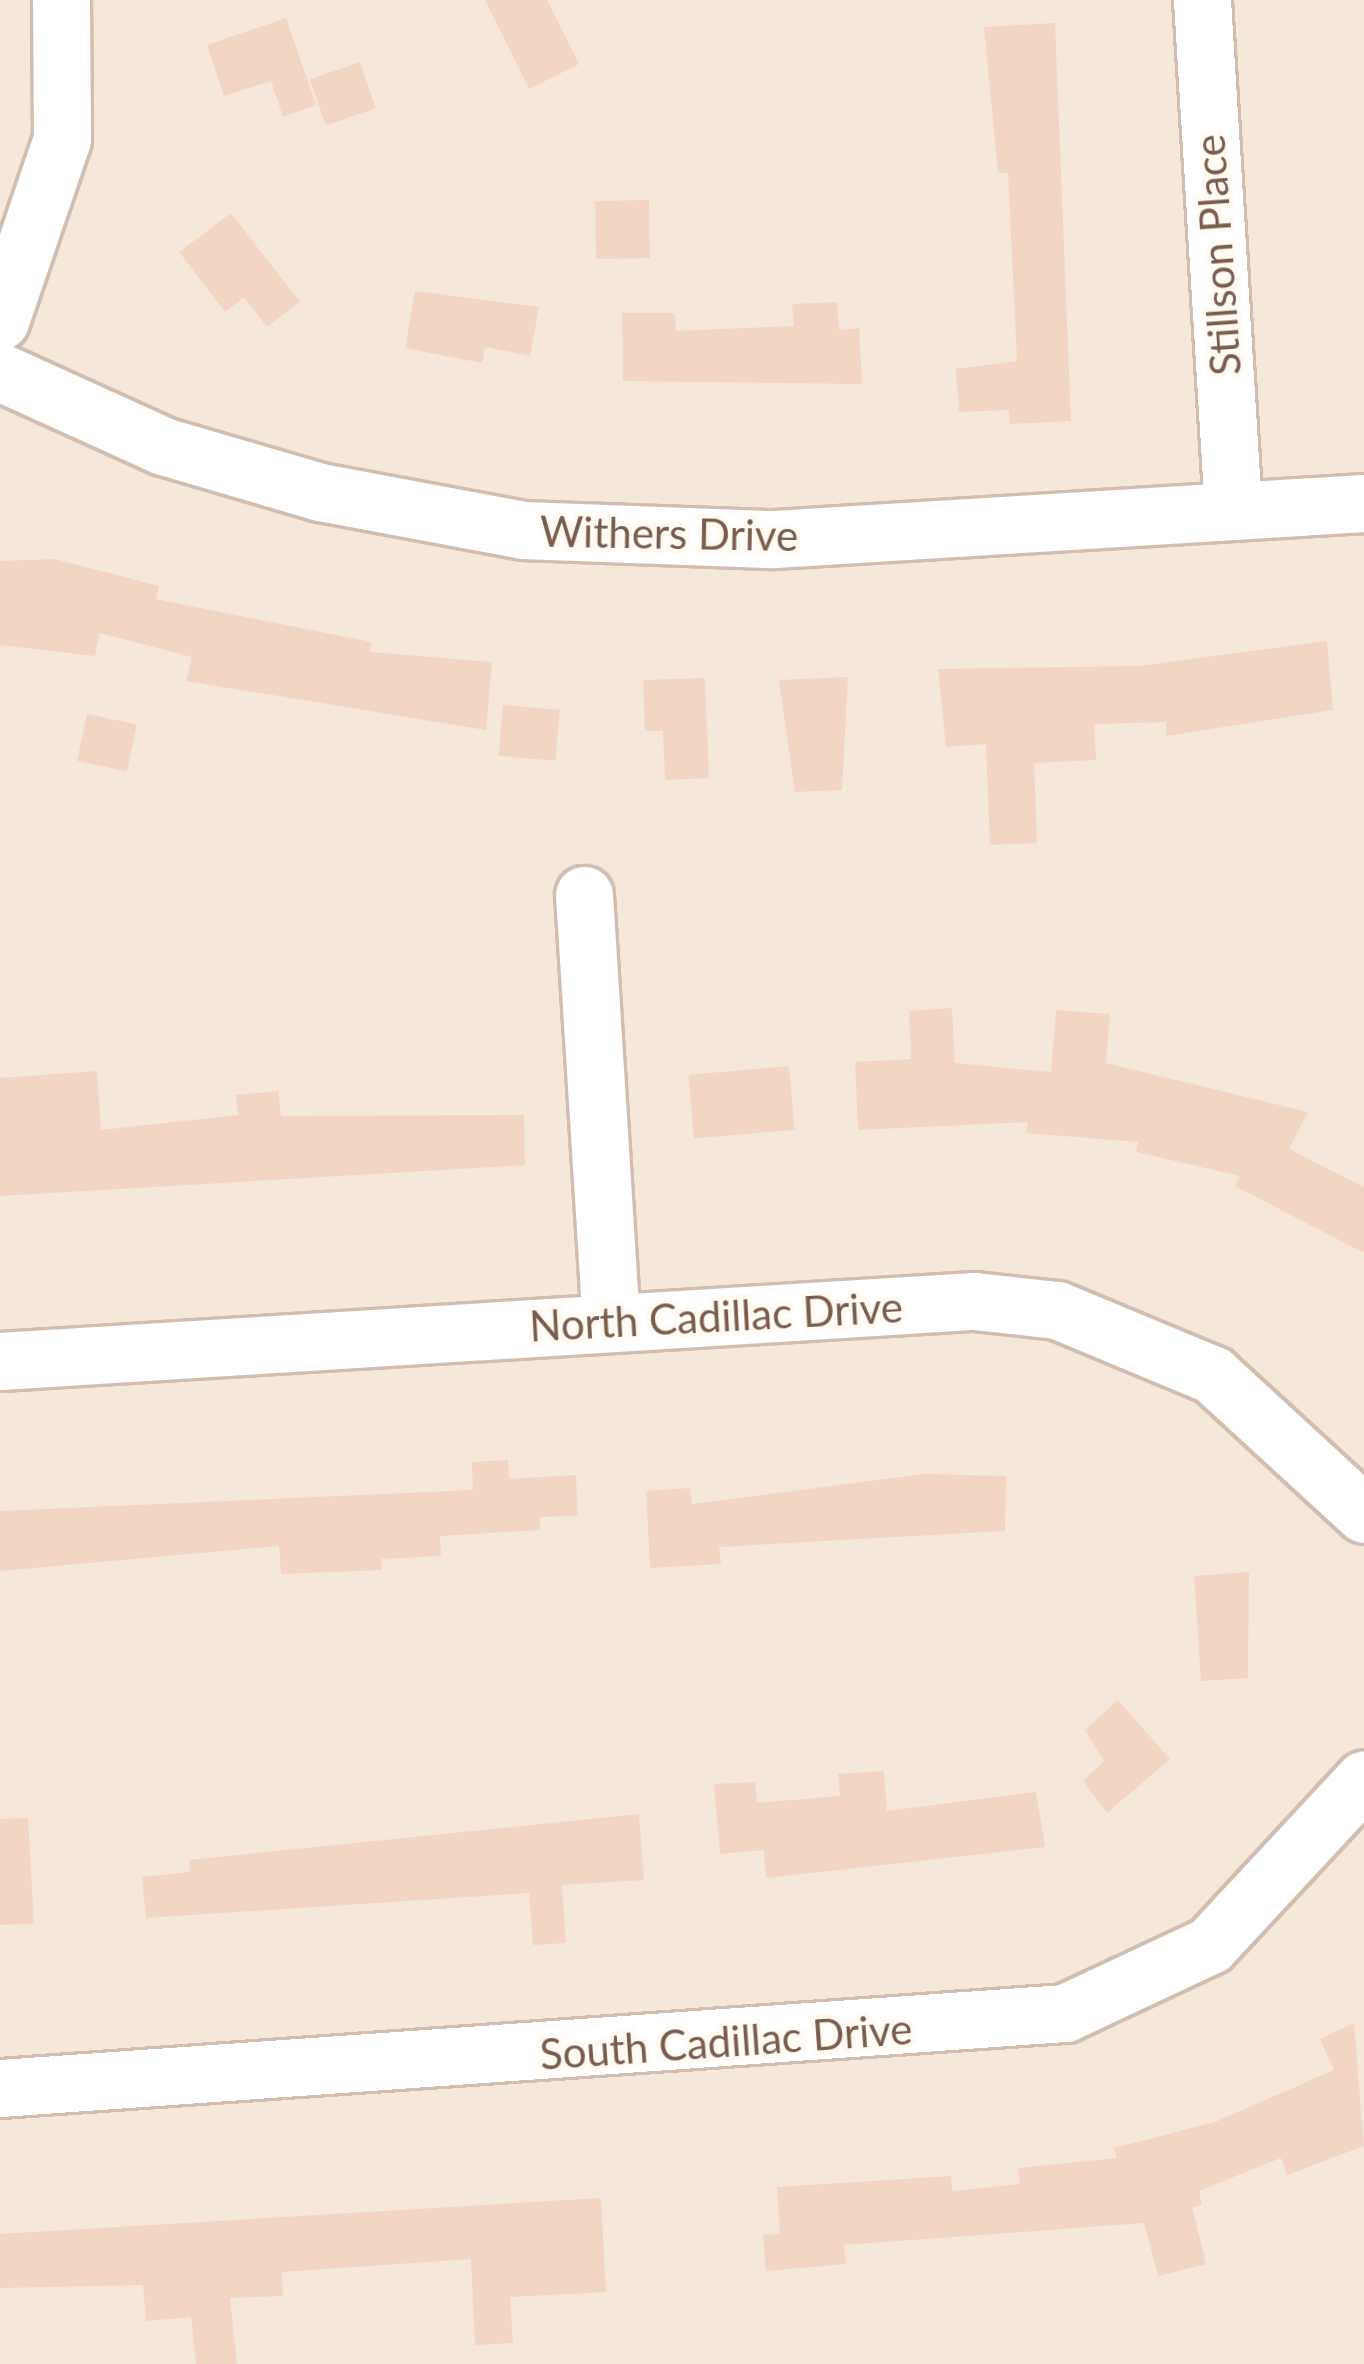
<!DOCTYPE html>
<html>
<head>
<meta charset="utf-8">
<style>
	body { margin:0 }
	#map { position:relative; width:1364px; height:2364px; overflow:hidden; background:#fdf6ec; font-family:Lato,sans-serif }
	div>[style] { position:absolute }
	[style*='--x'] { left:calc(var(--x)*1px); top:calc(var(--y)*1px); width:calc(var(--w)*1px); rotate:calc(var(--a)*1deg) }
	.residential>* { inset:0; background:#f5e8da; transform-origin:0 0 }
	.building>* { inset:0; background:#f3d5c3; transform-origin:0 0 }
	.roads { filter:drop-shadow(3px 0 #d1beb0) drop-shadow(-3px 0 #d1beb0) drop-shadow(0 3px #d1beb0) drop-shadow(0 -3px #d1beb0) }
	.minor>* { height:57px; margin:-28.5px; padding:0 28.5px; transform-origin:28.5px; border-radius:28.5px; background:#fff }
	span { translate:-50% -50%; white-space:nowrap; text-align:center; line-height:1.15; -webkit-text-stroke:9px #fffaf3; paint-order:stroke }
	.street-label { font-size:42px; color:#7a5c4d }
</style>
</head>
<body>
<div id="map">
	<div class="residential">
		<i style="left:0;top:0;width:1364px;height:2364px"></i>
	</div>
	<div class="building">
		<i style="clip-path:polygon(485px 0,547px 0,579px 64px,529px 89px)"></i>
		<i style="clip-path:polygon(286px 18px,316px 105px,283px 117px,271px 81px,224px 96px,207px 45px)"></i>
		<i style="clip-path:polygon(1055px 23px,1071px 421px,1010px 424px,1009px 410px,959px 412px,956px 369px,1017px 361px,1008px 173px,998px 173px,984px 27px)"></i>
		<i style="left:360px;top:62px;width:49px;height:53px;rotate:71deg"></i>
		<i style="left:649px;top:200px;width:58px;height:54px;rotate:89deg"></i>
		<i style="clip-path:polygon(231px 213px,300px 302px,267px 327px,244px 297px,225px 312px,179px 252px)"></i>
		<i style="clip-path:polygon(415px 291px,539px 307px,530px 356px,485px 347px,482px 363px,405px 348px)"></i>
		<i style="clip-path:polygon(837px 302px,839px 330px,859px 328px,862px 384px,623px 381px,622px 313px,675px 313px,676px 331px,794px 326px,792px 304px)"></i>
		<i style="clip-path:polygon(55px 559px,159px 586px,156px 599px,372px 642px,370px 652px,492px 662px,486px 730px,186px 681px,192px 657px,100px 633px,95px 656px,0 645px,0 561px)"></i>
		<i style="clip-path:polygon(1327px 641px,1333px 710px,1166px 736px,1166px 722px,1094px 724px,1096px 760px,1034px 763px,1037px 843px,990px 845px,986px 744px,946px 747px,938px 669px,1139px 666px)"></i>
		<i style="clip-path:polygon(848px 677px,842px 790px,795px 792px,779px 680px)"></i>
		<i style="clip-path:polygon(705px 678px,709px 778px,665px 780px,663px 731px,645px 731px,643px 680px)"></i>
		<i style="left:503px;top:705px;width:57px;height:51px;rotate:5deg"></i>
		<i style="left:87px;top:714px;width:51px;height:48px;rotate:12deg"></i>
		<i style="clip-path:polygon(952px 1008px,955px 1063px,1051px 1072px,1056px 1010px,1110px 1014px,1106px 1063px,1308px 1112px,1289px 1149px,1364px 1187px,1364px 1253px,1235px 1186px,1240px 1176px,1136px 1152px,1138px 1142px,1026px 1133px,1028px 1122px,858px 1130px,855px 1062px,911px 1059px,909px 1011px)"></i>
		<i style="left:789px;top:1066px;width:64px;height:101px;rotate:85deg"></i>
		<i style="clip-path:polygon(97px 1071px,101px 1130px,238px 1115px,236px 1095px,278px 1091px,281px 1116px,524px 1115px,525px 1165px,0 1196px,0 1078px)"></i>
		<i style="clip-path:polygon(508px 1460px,509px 1479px,576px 1475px,578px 1516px,540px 1517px,540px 1530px,440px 1536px,441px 1556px,381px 1559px,382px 1570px,281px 1574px,279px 1546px,0 1571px,0 1511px,473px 1490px,472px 1462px)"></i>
		<i style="clip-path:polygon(924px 1474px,1006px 1476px,1005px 1531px,719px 1547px,721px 1564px,650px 1568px,646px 1491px,690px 1488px,692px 1504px)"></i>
		<i style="clip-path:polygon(1249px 1572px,1248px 1678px,1201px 1681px,1194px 1576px)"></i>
		<i style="clip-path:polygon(1118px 1700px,1170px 1759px,1107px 1813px,1083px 1781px,1104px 1761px,1085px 1730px)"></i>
		<i style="clip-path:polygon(884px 1771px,887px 1811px,1036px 1792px,1045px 1847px,766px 1878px,764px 1850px,720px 1854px,714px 1784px,755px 1782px,757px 1803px,840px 1796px,838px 1774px)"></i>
		<i style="clip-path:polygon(639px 1814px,644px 1880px,562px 1885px,566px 1943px,533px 1945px,529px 1893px,146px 1918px,142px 1877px,190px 1872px,189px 1860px)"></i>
		<i style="clip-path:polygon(28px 1818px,34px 1924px,0 1925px,0 1819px)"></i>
		<i style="clip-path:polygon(1354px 2023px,1364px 2146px,1287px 2175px,1281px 2158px,1199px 2191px,1202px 2205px,1192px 2207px,1206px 2264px,1158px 2276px,1144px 2223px,844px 2245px,846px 2264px,766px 2271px,763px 2235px,780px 2234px,777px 2187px,951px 2176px,952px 2191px,1020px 2184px,1018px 2168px,1117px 2158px,1114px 2148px,1215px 2122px,1334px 2070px,1320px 2039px)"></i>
		<i style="clip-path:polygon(601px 2198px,606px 2292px,510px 2297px,513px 2343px,475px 2345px,471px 2259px,282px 2272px,283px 2296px,230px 2298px,237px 2364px,196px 2364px,191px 2317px,146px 2321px,143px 2285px,0 2288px,0 2234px)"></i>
	</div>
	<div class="roads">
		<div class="minor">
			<i style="--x:1202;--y:0;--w:511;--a:86.52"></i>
			<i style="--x:0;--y:321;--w:192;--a:-71.2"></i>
			<i style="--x:62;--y:139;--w:139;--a:-90.4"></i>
			<i style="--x:0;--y:372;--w:179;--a:24.4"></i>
			<i style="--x:163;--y:446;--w:164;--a:16.3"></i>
			<i style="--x:320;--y:492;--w:207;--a:10.6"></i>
			<i style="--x:523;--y:530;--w:251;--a:2.1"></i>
			<i style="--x:774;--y:539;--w:591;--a:-3.49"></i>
			<i style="--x:584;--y:895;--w:428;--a:86.4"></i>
			<i style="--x:0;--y:1361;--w:976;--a:-3.53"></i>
			<i style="--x:974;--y:1301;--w:83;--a:6.2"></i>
			<i style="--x:1057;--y:1310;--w:169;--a:22.6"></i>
			<i style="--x:1213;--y:1375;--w:205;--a:42.6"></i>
			<i style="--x:0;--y:2088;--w:1068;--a:-4.03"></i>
			<i style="--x:1065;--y:2013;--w:160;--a:-25.1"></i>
			<i style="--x:1210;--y:1945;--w:226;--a:-47.1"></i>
		</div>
	</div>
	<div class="street-label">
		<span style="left:1217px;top:255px;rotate:-94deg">Stillson Place</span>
		<span style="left:669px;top:533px;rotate:1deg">Withers Drive</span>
		<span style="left:716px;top:1316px;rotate:-3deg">North Cadillac Drive</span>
		<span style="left:726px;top:2041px;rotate:-4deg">South Cadillac Drive</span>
	</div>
</div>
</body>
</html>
